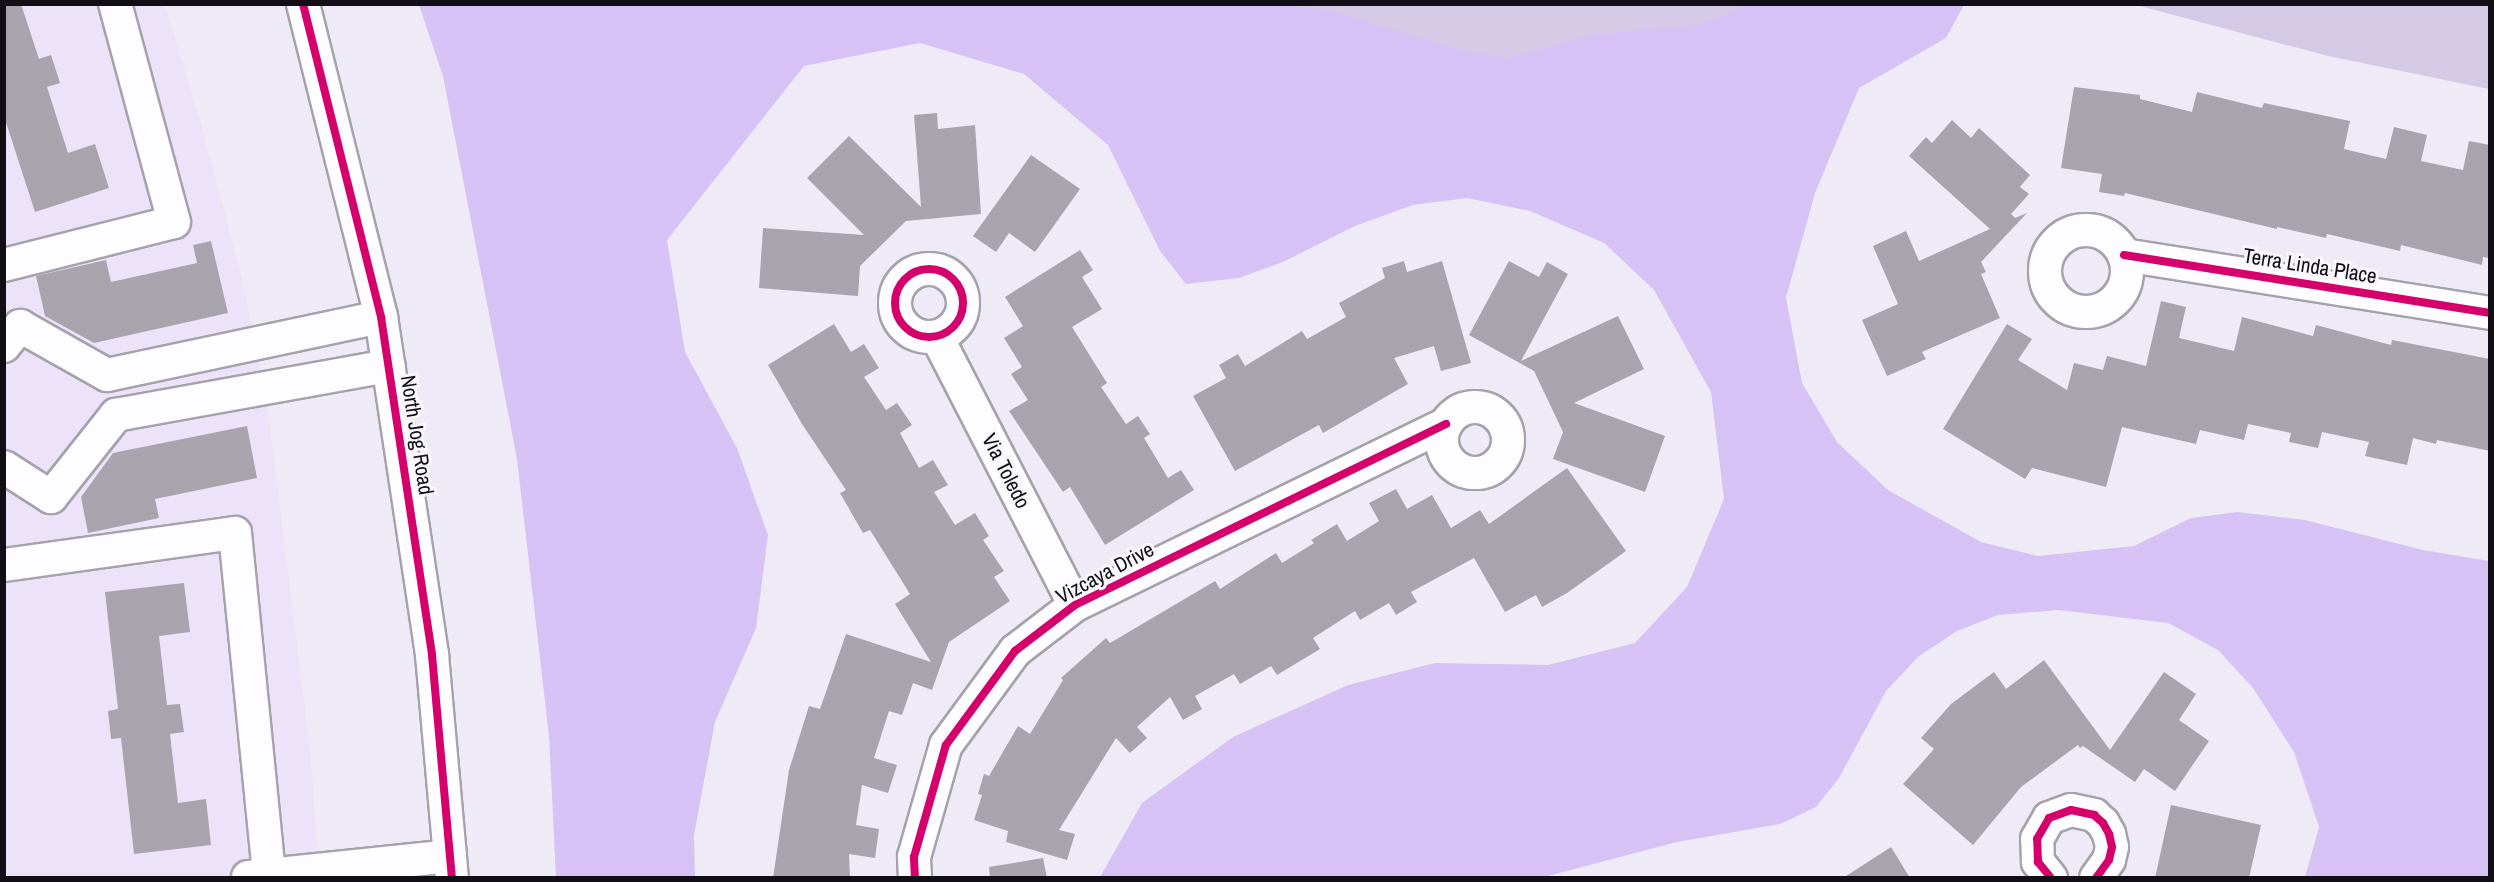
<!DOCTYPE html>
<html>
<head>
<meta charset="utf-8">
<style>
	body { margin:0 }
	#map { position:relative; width:2494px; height:882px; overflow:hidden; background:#efebf6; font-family:"Archivo Narrow",sans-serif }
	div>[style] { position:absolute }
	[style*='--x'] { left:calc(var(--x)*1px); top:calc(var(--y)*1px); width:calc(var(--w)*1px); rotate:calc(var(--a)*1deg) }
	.built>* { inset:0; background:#ece3fa }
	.green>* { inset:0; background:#d5cae6 }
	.water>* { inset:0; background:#d7c2f5 }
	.building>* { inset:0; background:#a8a4ad }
	.roads { filter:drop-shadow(2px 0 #a5a2ab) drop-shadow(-2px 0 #a5a2ab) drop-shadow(0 2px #a5a2ab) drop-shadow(0 -2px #a5a2ab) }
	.minor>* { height:32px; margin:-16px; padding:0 16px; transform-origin:16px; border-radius:16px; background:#fdfcfe }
	.minor>.ring { margin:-16px; padding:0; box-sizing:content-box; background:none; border:32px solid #fdfcfe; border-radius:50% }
	.cycleway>* { height:8px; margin:-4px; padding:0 4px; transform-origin:4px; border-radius:4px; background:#d6006c }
	.cycleway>.ring { margin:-4px; padding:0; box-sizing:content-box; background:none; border:8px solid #d6006c; border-radius:50% }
	span { translate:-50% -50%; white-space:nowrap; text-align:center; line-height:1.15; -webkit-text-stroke:6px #f9f7fc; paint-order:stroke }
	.street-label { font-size:21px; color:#110e16 }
	.frame { position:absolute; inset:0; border:6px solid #110e16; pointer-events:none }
</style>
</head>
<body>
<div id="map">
	<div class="built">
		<i style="clip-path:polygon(5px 5px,165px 5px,202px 126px,245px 291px,268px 410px,311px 757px,319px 877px,5px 878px)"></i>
	</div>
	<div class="green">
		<i style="clip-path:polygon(1014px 5px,1926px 5px,1682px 87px)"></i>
		<i style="clip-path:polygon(2136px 5px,2489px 5px,2489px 89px,2328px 56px)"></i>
	</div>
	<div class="water">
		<i style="clip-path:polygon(1275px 4px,1334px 11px,1455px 49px,1506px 58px,1594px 35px,1701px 24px,1750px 5px,1964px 5px,1946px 38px,1859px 88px,1815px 193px,1786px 298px,1802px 383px,1837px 442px,1888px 490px,1981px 542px,2038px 556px,2134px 546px,2191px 518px,2237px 512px,2305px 520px,2423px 550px,2489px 561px,2489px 877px,2305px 877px,2319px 827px,2294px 752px,2253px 688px,2218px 650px,2168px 623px,2058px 610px,1998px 615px,1957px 631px,1919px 656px,1886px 691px,1839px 778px,1816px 807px,1780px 824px,1677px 842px,1544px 877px,1100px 877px,1142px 803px,1233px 737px,1348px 685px,1435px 663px,1548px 665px,1635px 643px,1687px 587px,1724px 499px,1711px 392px,1654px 290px,1604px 243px,1530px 211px,1467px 198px,1413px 205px,1355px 226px,1283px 262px,1239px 278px,1186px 284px,1160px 251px,1108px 145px,1024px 74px,920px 43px,804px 66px,667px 240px,685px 352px,737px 448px,768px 535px,756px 628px,715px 722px,694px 835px,695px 877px,556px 877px,549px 736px,517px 459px,443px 76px,419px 5px)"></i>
	</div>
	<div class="building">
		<i style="clip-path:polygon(4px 4px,21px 4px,39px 59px,51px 55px,60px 83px,47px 87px,68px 153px,95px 144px,109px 188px,35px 212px,4px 116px)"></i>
		<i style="clip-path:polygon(2074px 87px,2140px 95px,2140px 99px,2192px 112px,2197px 92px,2262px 108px,2264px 103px,2350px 121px,2344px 149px,2386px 159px,2394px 127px,2427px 135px,2421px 161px,2463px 170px,2469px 141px,2490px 145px,2490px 258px,2483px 257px,2482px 265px,2401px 245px,2400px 251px,2327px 234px,2326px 238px,2277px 227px,2277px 229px,2125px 193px,2124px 196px,2099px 192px,2102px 174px,2061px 168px)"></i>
		<i style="clip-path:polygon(937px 113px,938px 129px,975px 125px,981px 214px,906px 221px,860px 266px,858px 296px,759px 288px,763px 228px,864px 235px,807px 178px,849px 136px,921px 207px,914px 115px)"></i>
		<i style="clip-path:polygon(1952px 120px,1971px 138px,1979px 128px,2030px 175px,2020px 187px,2029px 194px,2011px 214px,2015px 218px,2027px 213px,1981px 262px,1986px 272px,1981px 274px,2000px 318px,1922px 352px,1926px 359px,1887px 376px,1862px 320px,1898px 304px,1873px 246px,1906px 231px,1919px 261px,1990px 229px,1909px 156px,1926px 137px,1932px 143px)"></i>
		<i style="clip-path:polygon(1031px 155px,1080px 189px,1035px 252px,1009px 233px,996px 252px,973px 236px)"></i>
		<i style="clip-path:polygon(211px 241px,228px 313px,94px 343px,45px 316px,36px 276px,106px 260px,111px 282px,197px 263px,193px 245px)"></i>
		<i style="clip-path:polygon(1080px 250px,1093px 270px,1082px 277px,1102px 309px,1072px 327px,1107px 383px,1101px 387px,1126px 424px,1138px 416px,1150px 434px,1144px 438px,1168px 478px,1181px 470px,1194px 490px,1105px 545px,1070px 487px,1063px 492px,1009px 411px,1028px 400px,1011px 374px,1022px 367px,1004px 338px,1023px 326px,1005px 297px)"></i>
		<i style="clip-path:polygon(1404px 261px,1407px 272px,1442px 261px,1471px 363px,1441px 371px,1434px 346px,1394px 358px,1408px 384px,1323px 433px,1319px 425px,1235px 471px,1193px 396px,1226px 378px,1219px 365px,1238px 354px,1245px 366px,1302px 331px,1307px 339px,1346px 317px,1339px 303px,1385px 278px,1382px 268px)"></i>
		<i style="clip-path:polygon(1509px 261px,1539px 277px,1547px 262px,1568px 274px,1521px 361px,1618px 316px,1644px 369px,1574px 403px,1665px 436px,1645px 492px,1553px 459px,1563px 432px,1534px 371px,1469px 335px)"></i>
		<i style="clip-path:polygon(2161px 301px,2186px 307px,2179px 338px,2234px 351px,2242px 317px,2313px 336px,2316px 325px,2391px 345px,2392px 340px,2490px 359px,2490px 451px,2437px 440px,2436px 444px,2413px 438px,2407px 465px,2365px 456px,2369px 442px,2322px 432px,2318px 448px,2289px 442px,2291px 433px,2248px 424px,2244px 440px,2200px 430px,2196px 444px,2122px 427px,2106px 487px,2032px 468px,2025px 479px,1943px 429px,2007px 324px,2032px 339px,2018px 360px,2067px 390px,2074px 363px,2103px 370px,2107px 356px,2146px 366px)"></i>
		<i style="clip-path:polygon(834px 324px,851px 352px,864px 344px,879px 368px,864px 377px,886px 410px,897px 403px,912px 425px,900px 433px,919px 468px,933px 460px,948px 485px,934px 492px,955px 525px,975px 513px,989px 536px,983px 540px,1004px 571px,994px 577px,1010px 601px,949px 642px,932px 690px,913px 683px,902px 715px,889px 711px,874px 758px,897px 765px,888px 793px,862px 785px,856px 825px,879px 829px,875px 858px,849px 854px,850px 878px,773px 878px,789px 770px,809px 706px,820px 709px,846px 634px,931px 662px,895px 604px,910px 594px,870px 530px,863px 533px,840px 493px,846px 490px,802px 424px,768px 365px)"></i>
		<i style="clip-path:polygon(247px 426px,257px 478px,155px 499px,159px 518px,88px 533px,81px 497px,113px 453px)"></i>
		<i style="clip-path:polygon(1567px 468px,1626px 551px,1567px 593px,1542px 607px,1536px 595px,1505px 612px,1474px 558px,1411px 592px,1417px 602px,1396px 615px,1389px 603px,1360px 620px,1355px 611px,1313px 638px,1320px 649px,1277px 675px,1271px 666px,1240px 684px,1234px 674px,1195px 696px,1202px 709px,1183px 720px,1170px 697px,1137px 727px,1147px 738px,1130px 753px,1116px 738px,1059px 830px,1075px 834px,1067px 860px,1006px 842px,1008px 831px,974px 820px,982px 795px,978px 794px,984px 774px,989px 776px,1018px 726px,1030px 734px,1063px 680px,1061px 678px,1106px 638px,1110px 643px,1215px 581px,1220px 589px,1276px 553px,1282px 563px,1314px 543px,1311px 540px,1337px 524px,1347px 541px,1379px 521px,1369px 503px,1396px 489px,1407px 509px,1432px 495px,1451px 528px,1480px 510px,1489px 524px)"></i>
		<i style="clip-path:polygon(184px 583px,190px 632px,159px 636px,167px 705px,180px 704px,184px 732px,170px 734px,178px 803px,206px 799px,211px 845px,134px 854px,121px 738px,111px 739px,108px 711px,118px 709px,105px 592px)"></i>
		<i style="clip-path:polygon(2044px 660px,2110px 750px,2164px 672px,2196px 694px,2179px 720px,2209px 741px,2175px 791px,2144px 769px,2135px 782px,2083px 746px,2080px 748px,2078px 745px,2021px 787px,1973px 845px,1903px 784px,1934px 749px,1921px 738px,1951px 704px,1994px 672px,2006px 689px)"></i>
		<i style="clip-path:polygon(2171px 805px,2261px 825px,2249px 878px,2155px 878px)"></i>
		<i style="clip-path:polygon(1891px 847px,1910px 878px,1843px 878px)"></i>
		<i style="clip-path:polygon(1043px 858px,1047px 878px,990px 878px,989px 867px)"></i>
	</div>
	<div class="roads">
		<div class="minor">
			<i style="--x:303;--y:4;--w:323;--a:76"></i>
			<i style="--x:381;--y:317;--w:342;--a:81.4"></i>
			<i style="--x:432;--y:655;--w:224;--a:84.9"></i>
			<i class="ring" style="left:2045px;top:230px;width:50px;height:50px"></i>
			<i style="--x:2124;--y:255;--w:371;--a:9"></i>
			<i style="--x:4;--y:265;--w:175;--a:-14.2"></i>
			<i style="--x:174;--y:222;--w:226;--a:-105.1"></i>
			<i class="ring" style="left:895px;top:269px;width:36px;height:36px"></i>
			<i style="--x:937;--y:337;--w:301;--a:62.8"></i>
			<i style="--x:4;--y:346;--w:26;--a:-51"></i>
			<i style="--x:20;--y:326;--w:100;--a:29.4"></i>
			<i style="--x:107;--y:375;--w:280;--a:-12"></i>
			<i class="ring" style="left:1442px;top:407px;width:34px;height:34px"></i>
			<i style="--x:4;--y:467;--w:56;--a:32.6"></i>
			<i style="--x:51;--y:497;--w:105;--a:-51.6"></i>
			<i style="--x:116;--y:415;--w:277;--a:-10.2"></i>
			<i style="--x:4;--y:565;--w:233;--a:-7.9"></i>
			<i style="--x:235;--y:533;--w:344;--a:84.3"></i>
			<i style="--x:248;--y:877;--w:203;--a:-5.9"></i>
			<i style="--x:915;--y:878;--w:21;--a:-93"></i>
			<i style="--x:914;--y:857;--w:116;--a:-74.1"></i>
			<i style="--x:946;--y:745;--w:117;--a:-53.7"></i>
			<i style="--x:1015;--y:651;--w:76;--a:-37.5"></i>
			<i style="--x:1075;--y:605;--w:413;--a:-26"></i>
			<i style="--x:2051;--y:878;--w:21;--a:-129"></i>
			<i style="--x:2038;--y:862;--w:23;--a:-92"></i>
			<i style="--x:2037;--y:839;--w:24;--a:-60"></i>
			<i style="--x:2049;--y:818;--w:23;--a:-20"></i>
			<i style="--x:2071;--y:810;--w:24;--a:12"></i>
			<i style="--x:2094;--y:815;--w:12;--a:42"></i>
			<i style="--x:2103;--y:823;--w:13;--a:61"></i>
			<i style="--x:2109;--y:834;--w:13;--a:77"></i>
			<i style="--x:2112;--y:847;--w:13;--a:103"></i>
			<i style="--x:2109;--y:860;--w:22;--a:126"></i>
		</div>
	</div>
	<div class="cycleway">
		<i style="--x:303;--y:4;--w:323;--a:76"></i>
		<i style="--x:381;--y:317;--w:342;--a:81.4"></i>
		<i style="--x:432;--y:655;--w:224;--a:84.9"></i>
		<i style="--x:2124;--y:255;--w:371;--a:9"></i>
		<i class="ring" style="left:895px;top:269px;width:60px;height:60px"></i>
		<i style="--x:915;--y:878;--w:21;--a:-93"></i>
		<i style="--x:914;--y:857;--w:116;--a:-74.1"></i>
		<i style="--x:946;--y:745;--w:117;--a:-53.7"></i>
		<i style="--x:1015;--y:651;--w:76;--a:-37.5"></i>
		<i style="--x:1075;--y:605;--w:413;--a:-26"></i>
		<i style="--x:2051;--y:878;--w:21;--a:-129"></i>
		<i style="--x:2038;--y:862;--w:23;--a:-92"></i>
		<i style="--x:2037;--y:839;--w:24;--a:-60"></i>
		<i style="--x:2049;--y:818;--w:23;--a:-20"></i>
		<i style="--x:2071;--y:810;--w:24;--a:12"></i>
		<i style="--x:2094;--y:815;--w:12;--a:42"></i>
		<i style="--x:2103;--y:823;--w:13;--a:61"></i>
		<i style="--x:2109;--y:834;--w:13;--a:77"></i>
		<i style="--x:2112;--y:847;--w:13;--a:103"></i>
		<i style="--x:2109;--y:860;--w:22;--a:126"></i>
	</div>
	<div class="street-label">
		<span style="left:2310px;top:266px;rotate:9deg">Terra Linda Place</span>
		<span style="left:417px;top:435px;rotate:81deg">North Jog Road</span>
		<span style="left:1006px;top:471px;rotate:63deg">Via Toledo</span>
		<span style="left:1105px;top:573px;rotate:-28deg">Vizcaya Drive</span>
	</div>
	<div class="frame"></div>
</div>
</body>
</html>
